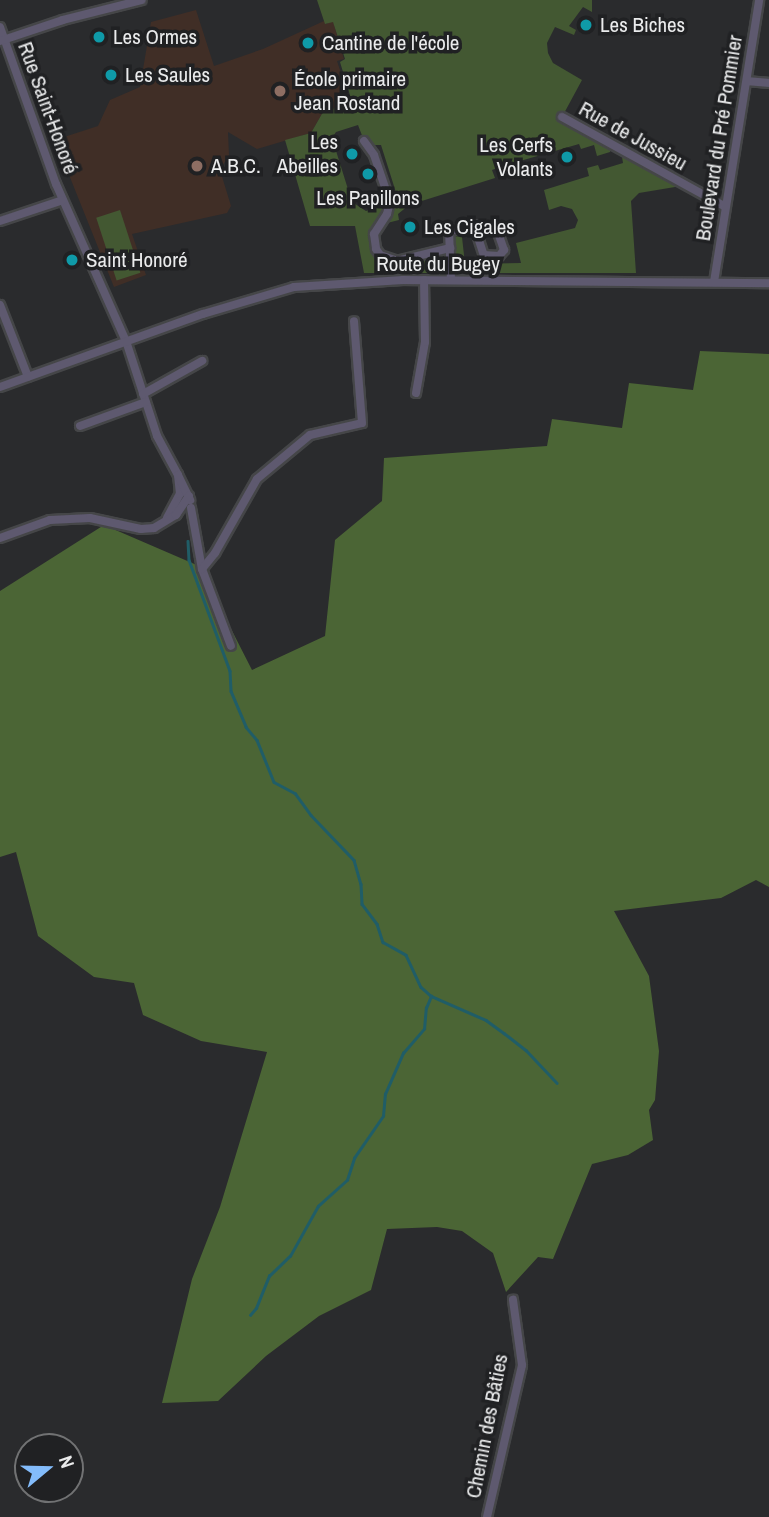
<!DOCTYPE html>
<html>
<head>
<meta charset="utf-8">
<style>
	body { margin:0 }
	#map { position:relative; width:769px; height:1517px; overflow:hidden; background:#2a2b2d; font-family:"Archivo Narrow",sans-serif }
	div>[style] { position:absolute }
	[style*='--x'] { left:calc(var(--x)*1px); top:calc(var(--y)*1px); width:calc(var(--w)*1px); rotate:calc(var(--a)*1deg) }
	.education>* { inset:0; background:#402e26 }
	.green>* { inset:0; background:#435832; transform-origin:0 0 }
	.forest>* { inset:0; background:#4b6535 }
	.stream>* { height:2.5px; margin:-1.25px; padding:0 1.25px; transform-origin:1.25px; border-radius:1.25px; background:#205d67 }
	.roads { filter:drop-shadow(2px 0 #454648) drop-shadow(-2px 0 #454648) drop-shadow(0 2px #454648) drop-shadow(0 -2px #454648) }
	.minor>* { height:8px; margin:-4px; padding:0 4px; transform-origin:4px; border-radius:4px; background:#5e596f }
	.dots>* { width:19px; height:19px; translate:-50% -50%; box-sizing:border-box; border:4px solid #202123; border-radius:50% }
	span { translate:-50% -50%; white-space:nowrap; text-align:center; line-height:1.15; -webkit-text-stroke:7px #202123; paint-order:stroke }
	.poi-label { font-size:21px; color:#eaebec }
	.left { translate:0 -50%; text-align:left }
	.right { translate:-100% -50%; text-align:right }
	.street-label { font-size:21px; color:#eaebec }
	.north { position:absolute; left:14px; top:1433px; width:70px; height:70px; box-sizing:border-box; background:#202123; border:2px solid #717273; border-radius:50%; rotate:71deg; font-size:19px; font-weight:700; line-height:28px; text-align:center; color:#eaebec }
	.north::after { content:''; display:block; margin:auto; width:24px; height:32px; background:#83bcfb; clip-path:polygon(50% 0,100% 100%,50% 72%,0 100%) }
</style>
</head>
<body>
<div id="map">
	<div class="education">
		<i style="clip-path:polygon(196px 10px,214px 66px,263px 49px,324px 21px,326px 24px,333px 21px,344px 59px,337px 61px,351px 103px,323px 112px,311px 133px,257px 149px,228px 132px,229px 155px,220px 170px,231px 206px,227px 213px,132px 234px,146px 275px,114px 287px,55px 140px,98px 126px,110px 100px,140px 87px,151px 22px)"></i>
	</div>
	<div class="green">
		<i style="clip-path:polygon(317px 0,592px 0,592px 12px,583px 7px,569px 26px,576px 30px,574px 35px,555px 27px,547px 43px,548px 53px,553px 63px,582px 80px,562px 117px,613px 144px,610px 152px,597px 156px,594px 145px,581px 149px,579px 144px,506px 165px,492px 170px,495px 178px,409px 205px,398px 214px,399px 220px,387px 223px,393px 205px,399px 202px,381px 145px,373px 145px,363px 138px,358px 125px,336px 132px,332px 138px,352px 202px,366px 211px,390px 202px,374px 241px,389px 260px,441px 254px,444px 259px,444px 268px,438px 273px,364px 273px,355px 226px,310px 226px,285px 140px,311px 133px,323px 112px,351px 103px,355px 112px,340px 62px,345px 59px,333px 22px,325px 24px)"></i>
		<i style="clip-path:polygon(626px 151px,687px 185px,639px 193px,631px 201px,636px 273px,460px 273px,455px 269px,453px 236px,462px 237px,465px 264px,521px 263px,516px 243px,575px 228px,578px 220px,572px 209px,561px 206px,549px 210px,544px 190px,589px 176px,587px 168px,598px 165px,600px 170px,623px 163px,622px 157px)"></i>
		<i style="left:120px;top:210px;width:66px;height:25px;rotate:72deg"></i>
	</div>
	<div class="forest">
		<i style="clip-path:polygon(700px 351px,769px 354px,769px 887px,756px 880px,721px 898px,614px 911px,649px 976px,659px 1051px,655px 1100px,649px 1110px,653px 1140px,628px 1155px,592px 1164px,553px 1259px,538px 1257px,506px 1292px,493px 1253px,462px 1231px,437px 1227px,387px 1229px,371px 1290px,319px 1316px,266px 1356px,218px 1401px,162px 1403px,192px 1279px,220px 1207px,267px 1052px,201px 1041px,143px 1015px,134px 983px,94px 977px,38px 936px,16px 852px,0 857px,0 591px,104px 525px,199px 566px,252px 670px,325px 636px,335px 540px,382px 501px,384px 458px,547px 446px,552px 419px,622px 428px,629px 383px,693px 390px)"></i>
	</div>
	<div class="stream">
		<i style="--x:188;--y:541;--w:19;--a:87"></i>
		<i style="--x:189;--y:560;--w:118;--a:69.7"></i>
		<i style="--x:230;--y:671;--w:20;--a:87"></i>
		<i style="--x:231;--y:691;--w:39;--a:67"></i>
		<i style="--x:246;--y:727;--w:17;--a:50"></i>
		<i style="--x:257;--y:740;--w:45;--a:68"></i>
		<i style="--x:274;--y:782;--w:24;--a:28"></i>
		<i style="--x:295;--y:793;--w:27;--a:54"></i>
		<i style="--x:311;--y:815;--w:62;--a:46.3"></i>
		<i style="--x:354;--y:860;--w:25;--a:74"></i>
		<i style="--x:361;--y:884;--w:20;--a:87"></i>
		<i style="--x:362;--y:904;--w:25;--a:53"></i>
		<i style="--x:377;--y:924;--w:19;--a:72"></i>
		<i style="--x:383;--y:942;--w:26;--a:29"></i>
		<i style="--x:406;--y:955;--w:35;--a:65"></i>
		<i style="--x:421;--y:987;--w:13;--a:42"></i>
		<i style="--x:431;--y:996;--w:60;--a:23.6"></i>
		<i style="--x:486;--y:1020;--w:22;--a:36"></i>
		<i style="--x:504;--y:1033;--w:28;--a:38"></i>
		<i style="--x:526;--y:1050;--w:45;--a:46.8"></i>
		<i style="--x:250;--y:1315;--w:9;--a:-49"></i>
		<i style="--x:256;--y:1308;--w:35;--a:-68"></i>
		<i style="--x:269;--y:1276;--w:29;--a:-44"></i>
		<i style="--x:290;--y:1256;--w:57;--a:-60.8"></i>
		<i style="--x:318;--y:1206;--w:39;--a:-42"></i>
		<i style="--x:347;--y:1180;--w:23;--a:-72"></i>
		<i style="--x:354;--y:1158;--w:51;--a:-55.4"></i>
		<i style="--x:383;--y:1116;--w:22;--a:-85"></i>
		<i style="--x:385;--y:1094;--w:45;--a:-66.3"></i>
		<i style="--x:403;--y:1053;--w:32;--a:-49"></i>
		<i style="--x:424;--y:1029;--w:21;--a:-85"></i>
		<i style="--x:426;--y:1008;--w:13;--a:-67"></i>
	</div>
	<div class="roads">
		<div class="minor">
			<i style="--x:0;--y:27;--w:167;--a:70.4"></i>
			<i style="--x:56;--y:184;--w:172;--a:66"></i>
			<i style="--x:126;--y:341;--w:100;--a:71.9"></i>
			<i style="--x:157;--y:436;--w:44;--a:61.7"></i>
			<i style="--x:0;--y:41;--w:66;--a:-18.4"></i>
			<i style="--x:63;--y:20;--w:81;--a:-14.2"></i>
			<i style="--x:747;--y:81;--w:22;--a:5"></i>
			<i style="--x:562;--y:117;--w:185;--a:28.8"></i>
			<i style="--x:364;--y:141;--w:17;--a:54"></i>
			<i style="--x:374;--y:155;--w:50;--a:71.2"></i>
			<i style="--x:390;--y:202;--w:12;--a:104"></i>
			<i style="--x:387;--y:214;--w:24;--a:123"></i>
			<i style="--x:374;--y:234;--w:15;--a:82"></i>
			<i style="--x:376;--y:249;--w:7;--a:56"></i>
			<i style="--x:380;--y:255;--w:18;--a:19"></i>
			<i style="--x:397;--y:261;--w:55;--a:-13.8"></i>
			<i style="--x:0;--y:221;--w:66;--a:-18.4"></i>
			<i style="--x:451;--y:280;--w:49;--a:-92.3"></i>
			<i style="--x:449;--y:231;--w:26;--a:-13"></i>
			<i style="--x:474;--y:225;--w:32;--a:72"></i>
			<i style="--x:484;--y:255;--w:15;--a:4"></i>
			<i style="--x:499;--y:256;--w:8;--a:-50"></i>
			<i style="--x:504;--y:250;--w:24;--a:-109"></i>
			<i style="--x:496;--y:227;--w:20;--a:169"></i>
			<i style="--x:714;--y:282;--w:286;--a:-80.9"></i>
			<i style="--x:0;--y:305;--w:77;--a:68.7"></i>
			<i style="--x:0;--y:387;--w:216;--a:-19.8"></i>
			<i style="--x:203;--y:314;--w:95;--a:-16.5"></i>
			<i style="--x:294;--y:287;--w:109;--a:-3.7"></i>
			<i style="--x:403;--y:280;--w:366;--a:0.5"></i>
			<i style="--x:416;--y:393;--w:52;--a:-80"></i>
			<i style="--x:425;--y:342;--w:62;--a:-90.9"></i>
			<i style="--x:143;--y:394;--w:68;--a:-29.2"></i>
			<i style="--x:80;--y:426;--w:70;--a:-20"></i>
			<i style="--x:191;--y:508;--w:62;--a:79.8"></i>
			<i style="--x:202;--y:569;--w:82;--a:69.4"></i>
			<i style="--x:167;--y:518;--w:27;--a:-62"></i>
			<i style="--x:180;--y:494;--w:19;--a:-96"></i>
			<i style="--x:178;--y:475;--w:28;--a:64"></i>
			<i style="--x:0;--y:538;--w:53;--a:-19.8"></i>
			<i style="--x:50;--y:520;--w:40;--a:-2.9"></i>
			<i style="--x:90;--y:518;--w:52;--a:12.2"></i>
			<i style="--x:141;--y:529;--w:13;--a:-4"></i>
			<i style="--x:154;--y:528;--w:26;--a:-31"></i>
			<i style="--x:176;--y:515;--w:23;--a:-56"></i>
			<i style="--x:202;--y:569;--w:21;--a:-51"></i>
			<i style="--x:215;--y:553;--w:85;--a:-60.4"></i>
			<i style="--x:257;--y:479;--w:69;--a:-39.7"></i>
			<i style="--x:310;--y:435;--w:53;--a:-13"></i>
			<i style="--x:362;--y:423;--w:102;--a:-94.5"></i>
			<i style="--x:487;--y:1517;--w:156;--a:-77"></i>
			<i style="--x:522;--y:1365;--w:66;--a:-97.9"></i>
		</div>
	</div>
	<div class="dots">
		<i style="left:586px;top:25px;background:#0f9aa8"></i>
		<i style="left:99px;top:37px;background:#0f9aa8"></i>
		<i style="left:308px;top:43px;background:#0f9aa8"></i>
		<i style="left:111px;top:75px;background:#0f9aa8"></i>
		<i style="left:280px;top:91px;background:#8d6e63"></i>
		<i style="left:352px;top:154px;background:#0f9aa8"></i>
		<i style="left:567px;top:157px;background:#0f9aa8"></i>
		<i style="left:197px;top:166px;background:#8d6e63"></i>
		<i style="left:368px;top:174px;background:#0f9aa8"></i>
		<i style="left:410px;top:227px;background:#0f9aa8"></i>
		<i style="left:72px;top:260px;background:#0f9aa8"></i>
	</div>
	<div class="poi-label">
		<span class="left" style="left:600px;top:25px">Les Biches</span>
		<span class="left" style="left:113px;top:37px">Les Ormes</span>
		<span class="left" style="left:322px;top:43px">Cantine de l'école</span>
		<span class="left" style="left:125px;top:75px">Les Saules</span>
		<span class="left" style="left:294px;top:91px">École primaire<br>Jean Rostand</span>
		<span class="right" style="left:338px;top:154px">Les<br>Abeilles</span>
		<span class="right" style="left:553px;top:157px">Les Cerfs<br>Volants</span>
		<span class="left" style="left:211px;top:166px">A.B.C.</span>
		<span style="left:368px;top:198px">Les Papillons</span>
		<span class="left" style="left:424px;top:227px">Les Cigales</span>
		<span class="left" style="left:86px;top:260px">Saint Honoré</span>
	</div>
	<div class="street-label">
		<span style="left:48px;top:108px;rotate:70deg">Rue Saint-Honoré</span>
		<span style="left:633px;top:136px;rotate:29deg">Rue de Jussieu</span>
		<span style="left:719px;top:138px;rotate:-81deg">Boulevard du Pré Pommier</span>
		<span style="left:438px;top:264px">Route du Bugey</span>
		<span style="left:487px;top:1426px;rotate:-79deg">Chemin des Bâties</span>
	</div>
	<div class="north">N</div>
</div>
</body>
</html>
